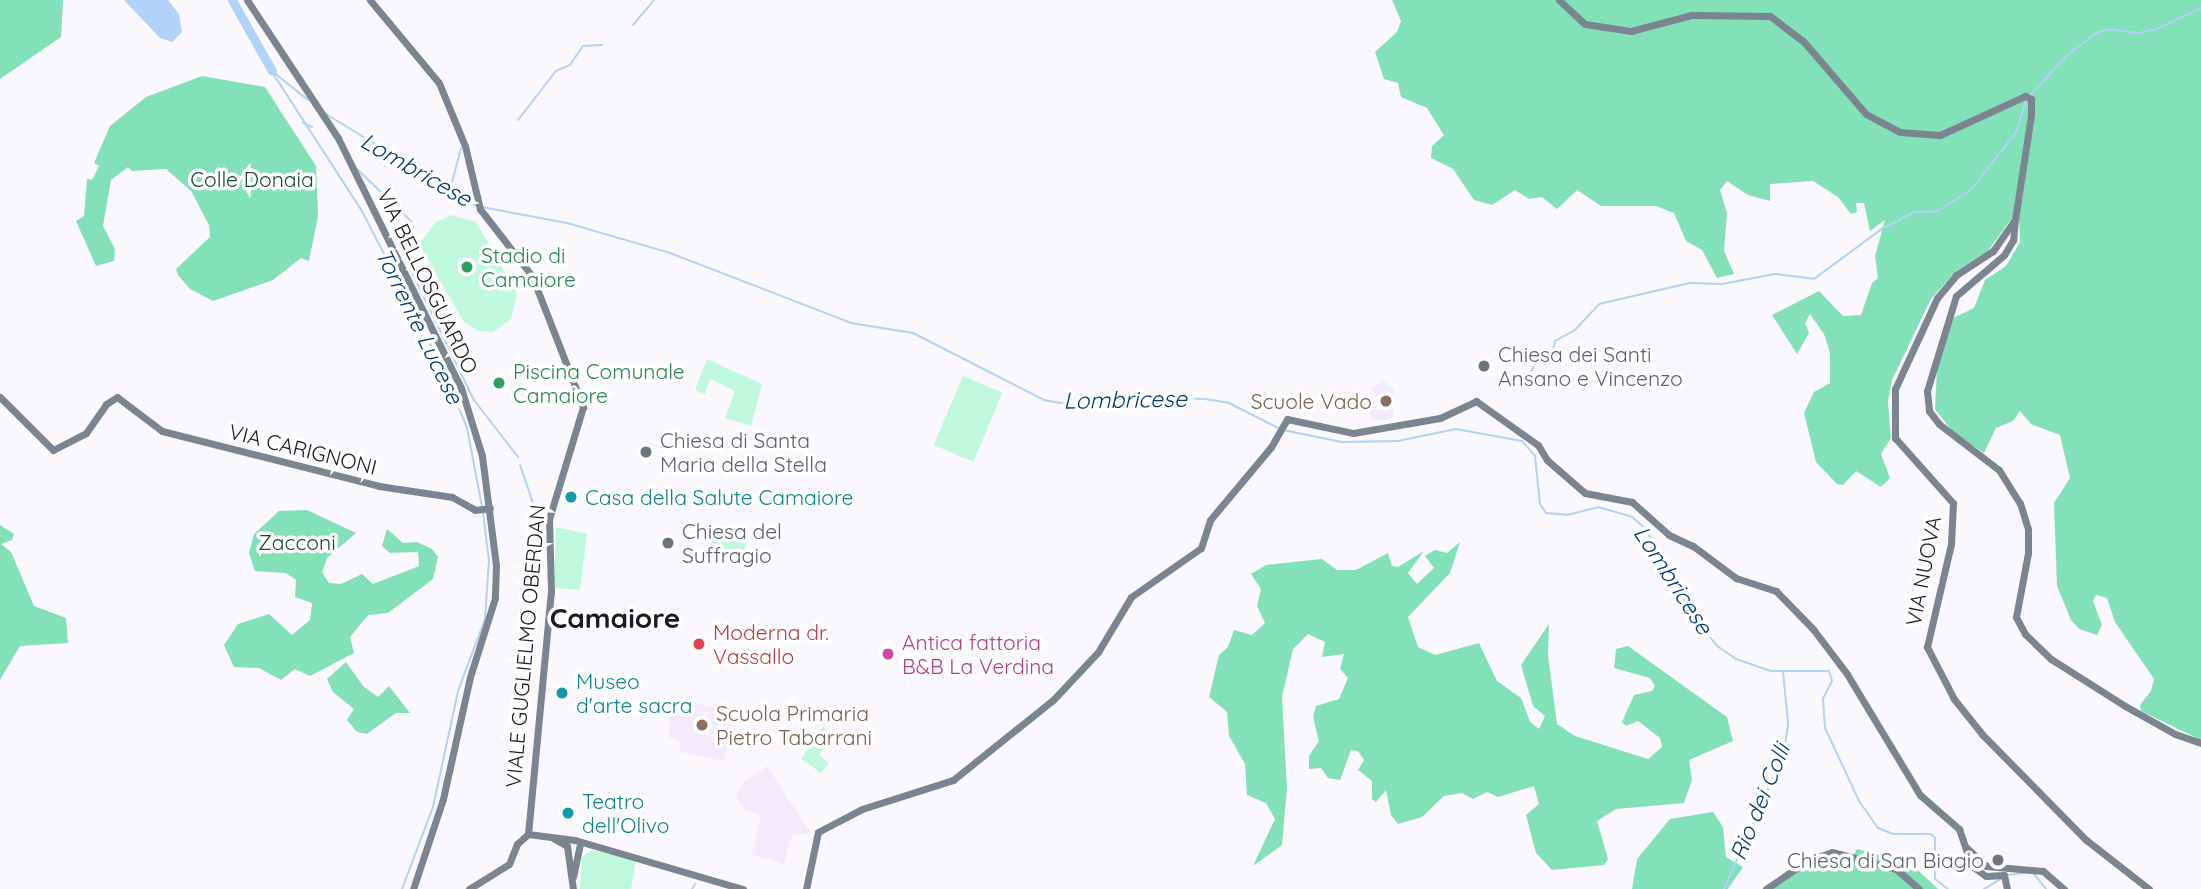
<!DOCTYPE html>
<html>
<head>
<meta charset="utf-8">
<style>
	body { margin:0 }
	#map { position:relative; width:2201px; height:889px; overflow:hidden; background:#faf8fc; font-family:Quicksand,sans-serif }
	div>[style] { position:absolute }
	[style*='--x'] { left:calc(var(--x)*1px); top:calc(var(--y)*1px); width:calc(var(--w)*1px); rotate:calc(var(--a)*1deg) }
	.education>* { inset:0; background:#f3ebfc }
	.green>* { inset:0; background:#bff8dd; transform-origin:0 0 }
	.forest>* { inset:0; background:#83e1b9 }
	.water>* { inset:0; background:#b2d2f9 }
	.stream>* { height:2px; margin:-1px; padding:0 1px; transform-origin:1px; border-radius:1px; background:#b2d2f9 }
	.river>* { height:9px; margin:-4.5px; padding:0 4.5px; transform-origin:4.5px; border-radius:4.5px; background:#b2d2f9 }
	.secondary>* { height:7px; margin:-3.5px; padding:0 3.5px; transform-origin:3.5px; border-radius:3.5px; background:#7b8590 }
	.dots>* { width:19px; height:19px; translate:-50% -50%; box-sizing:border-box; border:4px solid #fff; border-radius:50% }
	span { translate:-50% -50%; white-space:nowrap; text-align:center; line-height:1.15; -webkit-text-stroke:7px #fff; paint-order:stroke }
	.park-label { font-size:21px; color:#1d4736 }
	.leisure-label { font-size:21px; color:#27864d }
	.left { translate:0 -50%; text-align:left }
	.street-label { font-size:21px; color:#1c1920 }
	.worship-label { font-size:21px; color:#5b616d }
	.right { translate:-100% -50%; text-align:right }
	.education-label { font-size:21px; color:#785e54 }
	.culture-label { font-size:21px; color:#0d838f }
	.health-label { font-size:21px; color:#be3a42 }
	.hotel-label { font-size:21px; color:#b23c85 }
	.water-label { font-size:23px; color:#023c74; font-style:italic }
	.district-label { font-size:28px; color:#1c1920; font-weight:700 }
</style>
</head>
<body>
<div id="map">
	<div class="education">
		<i style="clip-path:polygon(1383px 380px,1394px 390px,1393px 414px,1391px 419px,1372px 421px,1368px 410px,1388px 410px,1371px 389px)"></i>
		<i style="clip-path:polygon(672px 697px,737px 713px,724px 761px,680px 752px,679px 742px,668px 737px)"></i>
		<i style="clip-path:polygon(767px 766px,811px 833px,792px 835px,784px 864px,751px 854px,761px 816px,745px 810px,735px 795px,747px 779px)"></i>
	</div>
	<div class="green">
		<i style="clip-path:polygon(451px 215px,476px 222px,517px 293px,511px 319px,493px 332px,478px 331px,464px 322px,419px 244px,436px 222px)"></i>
		<i style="clip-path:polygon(707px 359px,762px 384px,751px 426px,725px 418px,735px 391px,710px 379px,705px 394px,695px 390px)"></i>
		<i style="left:963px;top:376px;width:43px;height:75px;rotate:23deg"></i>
		<i style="clip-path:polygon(556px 527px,587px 534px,580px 590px,554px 588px)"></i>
		<i style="left:712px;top:538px;width:34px;height:23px;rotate:5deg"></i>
		<i style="clip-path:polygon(823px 727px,833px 734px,819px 755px,829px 763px,821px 773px,801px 759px)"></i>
		<i style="clip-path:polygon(592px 850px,636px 859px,631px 889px,580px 889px,582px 857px)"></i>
	</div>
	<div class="forest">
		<i style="clip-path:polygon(0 0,63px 0,61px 37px,0 79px)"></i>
		<i style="clip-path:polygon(1392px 0,2201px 0,2201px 740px,2141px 711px,2140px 705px,2151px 691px,2154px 679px,2115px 622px,2107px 598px,2096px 595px,2093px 601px,2102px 625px,2097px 635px,2079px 629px,2071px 620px,2057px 586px,2054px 503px,2070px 478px,2060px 435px,2031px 424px,2020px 411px,2013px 421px,1996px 428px,1984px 453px,1953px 432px,1935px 409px,1937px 370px,1953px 318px,1974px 308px,1985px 280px,2006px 266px,2020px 242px,2019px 218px,2012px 218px,1988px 251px,1956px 271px,1931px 299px,1892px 380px,1888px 402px,1891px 438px,1881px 454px,1890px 478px,1881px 487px,1856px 471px,1843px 485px,1837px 484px,1816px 462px,1804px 413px,1814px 392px,1830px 383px,1830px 352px,1824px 334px,1810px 314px,1805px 323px,1809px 333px,1797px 354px,1772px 315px,1819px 291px,1843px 316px,1861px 315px,1872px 283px,1878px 278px,1875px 256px,1885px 220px,1870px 231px,1864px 203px,1856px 203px,1857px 212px,1851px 214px,1838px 197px,1813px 181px,1770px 184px,1770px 201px,1748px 195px,1727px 181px,1720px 190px,1727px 213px,1724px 251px,1734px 274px,1717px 278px,1702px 250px,1686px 241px,1674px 213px,1656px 206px,1601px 206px,1577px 190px,1557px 209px,1542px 197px,1529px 199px,1515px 190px,1492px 205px,1474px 200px,1453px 169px,1431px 158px,1432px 146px,1444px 135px,1427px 108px,1401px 97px,1398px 83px,1384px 79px,1375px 52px,1397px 32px,1401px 21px)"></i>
		<i style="clip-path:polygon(202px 76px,265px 87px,316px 166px,318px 216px,309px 261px,301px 258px,273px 280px,213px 301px,190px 289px,178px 275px,176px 269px,210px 237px,209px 225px,191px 191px,166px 169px,132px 171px,128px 167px,111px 180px,103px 226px,115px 249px,114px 261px,96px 266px,76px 221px,84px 216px,87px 179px,92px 180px,99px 166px,94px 163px,110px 126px,146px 97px)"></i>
		<i style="clip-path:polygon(307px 510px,356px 533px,327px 558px,322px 572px,329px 583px,341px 584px,362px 574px,373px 584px,419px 566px,418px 552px,390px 553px,382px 546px,387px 529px,403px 543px,417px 542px,432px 549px,438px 557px,433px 579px,388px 613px,368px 615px,350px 637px,354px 653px,310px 676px,295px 669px,281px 680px,259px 668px,234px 667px,224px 645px,238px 624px,269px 614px,292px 635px,310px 620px,312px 603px,295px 597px,296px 580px,286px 573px,255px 571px,249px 553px,254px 534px,279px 511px)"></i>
		<i style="clip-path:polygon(0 525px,14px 534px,12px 540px,1px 544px,11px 552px,34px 606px,66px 618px,68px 643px,20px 646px,0 680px)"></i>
		<i style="clip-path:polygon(1460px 542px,1450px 573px,1408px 617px,1418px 647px,1435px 655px,1479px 643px,1497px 681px,1521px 698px,1530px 722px,1539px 729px,1545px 716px,1533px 706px,1521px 665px,1549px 624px,1548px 655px,1557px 724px,1575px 736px,1648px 759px,1662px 747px,1660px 738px,1638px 721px,1626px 726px,1622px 722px,1634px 695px,1652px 691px,1655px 686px,1650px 678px,1614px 668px,1616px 649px,1628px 646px,1727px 717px,1733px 741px,1689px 760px,1692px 780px,1684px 803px,1616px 809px,1597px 821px,1608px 859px,1604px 865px,1552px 870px,1536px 853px,1526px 815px,1539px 804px,1534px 786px,1498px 797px,1487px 792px,1473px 799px,1462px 793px,1444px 796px,1422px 817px,1398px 824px,1391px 815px,1386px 790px,1376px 802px,1372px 799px,1372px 781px,1358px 770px,1364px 760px,1358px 751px,1351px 750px,1340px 780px,1328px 778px,1321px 768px,1309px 769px,1309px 756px,1319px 741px,1313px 717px,1316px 706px,1339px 699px,1348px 678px,1340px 669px,1344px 654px,1322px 657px,1325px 642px,1308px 634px,1293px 649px,1282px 697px,1287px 788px,1282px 845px,1253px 866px,1275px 819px,1266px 803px,1247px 795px,1245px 764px,1229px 736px,1227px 712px,1209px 697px,1219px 655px,1228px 647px,1234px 630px,1252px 635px,1265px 623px,1257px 606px,1261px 589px,1251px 574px,1266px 565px,1322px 559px,1337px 570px,1356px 570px,1388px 553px,1392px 566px,1398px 567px,1424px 551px,1408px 573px,1417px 584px,1434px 568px,1425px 556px,1435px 550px,1447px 553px)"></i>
		<i style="clip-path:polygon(346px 662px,363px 686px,378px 697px,389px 686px,410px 713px,396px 713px,367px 734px,357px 732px,347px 720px,354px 709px,333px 692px,327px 679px)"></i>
		<i style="clip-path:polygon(1713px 812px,1723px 827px,1726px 857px,1743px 867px,1728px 889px,1632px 889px,1637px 859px,1670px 819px)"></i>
		<i style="clip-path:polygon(1857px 849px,1910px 863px,1938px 889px,1772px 889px,1813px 860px,1839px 853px,1850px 861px)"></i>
	</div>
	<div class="water">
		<i style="clip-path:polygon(124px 0,168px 0,179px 14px,182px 32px,172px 42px,160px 38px)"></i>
	</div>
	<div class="stream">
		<i style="--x:633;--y:25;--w:33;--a:-50"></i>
		<i style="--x:272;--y:71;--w:46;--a:38.9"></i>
		<i style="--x:272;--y:72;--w:166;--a:57.1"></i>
		<i style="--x:362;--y:211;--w:182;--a:62.9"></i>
		<i style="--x:445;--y:373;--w:59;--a:68.2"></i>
		<i style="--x:467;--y:428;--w:80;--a:79.2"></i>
		<i style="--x:2029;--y:97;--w:55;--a:-47.9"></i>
		<i style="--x:2066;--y:56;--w:38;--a:-37"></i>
		<i style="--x:2096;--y:33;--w:13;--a:-18"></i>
		<i style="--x:2108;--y:29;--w:30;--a:8"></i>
		<i style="--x:2138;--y:33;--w:19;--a:-12"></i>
		<i style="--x:2157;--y:29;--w:49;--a:-25.5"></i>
		<i style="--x:326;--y:114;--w:176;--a:31.5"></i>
		<i style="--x:518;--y:120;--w:62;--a:-52.2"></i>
		<i style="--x:556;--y:71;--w:15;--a:-23"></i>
		<i style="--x:570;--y:65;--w:23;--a:-56"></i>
		<i style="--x:583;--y:46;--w:19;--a:-3"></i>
		<i style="--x:303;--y:123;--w:10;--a:24"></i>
		<i style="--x:357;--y:169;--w:79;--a:44"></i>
		<i style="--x:414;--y:224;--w:26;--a:101"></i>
		<i style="--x:409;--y:250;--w:7;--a:146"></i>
		<i style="--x:403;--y:254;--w:162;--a:64.1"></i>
		<i style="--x:474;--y:400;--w:72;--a:52.3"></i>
		<i style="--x:450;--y:190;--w:43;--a:-75.3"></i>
		<i style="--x:482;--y:207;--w:86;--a:10.7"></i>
		<i style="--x:567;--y:223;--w:107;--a:16.2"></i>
		<i style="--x:670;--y:253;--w:194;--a:21.1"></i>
		<i style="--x:851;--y:323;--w:63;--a:9.2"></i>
		<i style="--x:913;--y:333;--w:147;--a:27.1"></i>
		<i style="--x:1044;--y:400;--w:34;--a:10"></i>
		<i style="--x:1077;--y:406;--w:63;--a:-9.2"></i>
		<i style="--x:1139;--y:396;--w:66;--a:2.6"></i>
		<i style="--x:1205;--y:399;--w:24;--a:9"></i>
		<i style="--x:1229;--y:403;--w:55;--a:27"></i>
		<i style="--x:1527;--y:380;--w:20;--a:-63"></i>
		<i style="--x:1536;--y:362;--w:16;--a:-18"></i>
		<i style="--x:1551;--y:357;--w:16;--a:-76"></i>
		<i style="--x:1555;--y:341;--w:23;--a:-29"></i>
		<i style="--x:1575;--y:330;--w:35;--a:-47"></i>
		<i style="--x:1599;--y:304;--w:93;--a:-13"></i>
		<i style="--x:1690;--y:283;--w:32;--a:2"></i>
		<i style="--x:1722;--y:284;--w:54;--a:-10.7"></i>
		<i style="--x:1775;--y:274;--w:39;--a:7"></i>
		<i style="--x:1814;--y:279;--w:86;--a:-36.5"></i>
		<i style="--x:1883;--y:228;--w:35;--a:-27"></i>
		<i style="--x:1914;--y:212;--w:24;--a:-2"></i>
		<i style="--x:1938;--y:211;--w:40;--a:-32.9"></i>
		<i style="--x:1972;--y:189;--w:72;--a:-52.3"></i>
		<i style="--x:2016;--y:132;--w:33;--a:-72"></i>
		<i style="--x:1283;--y:430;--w:60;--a:11.5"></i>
		<i style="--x:1342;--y:442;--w:56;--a:-1"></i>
		<i style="--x:1398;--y:441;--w:59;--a:-11.7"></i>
		<i style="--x:1456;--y:429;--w:67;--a:10.3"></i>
		<i style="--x:1522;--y:441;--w:20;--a:49"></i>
		<i style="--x:1535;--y:456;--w:48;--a:84.1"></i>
		<i style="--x:1540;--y:504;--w:11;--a:56"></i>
		<i style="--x:1546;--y:513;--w:21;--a:5"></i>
		<i style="--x:1567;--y:515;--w:32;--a:-14"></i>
		<i style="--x:1598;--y:507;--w:35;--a:16"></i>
		<i style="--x:1632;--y:517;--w:18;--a:41"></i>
		<i style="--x:1646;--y:529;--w:95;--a:61.8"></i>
		<i style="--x:1691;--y:613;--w:42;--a:51.8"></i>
		<i style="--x:1717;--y:646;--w:23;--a:34"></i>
		<i style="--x:1736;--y:659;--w:37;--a:19"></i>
		<i style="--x:1771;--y:671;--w:58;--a:0"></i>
		<i style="--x:1829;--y:671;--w:10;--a:73"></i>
		<i style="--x:1832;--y:681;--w:20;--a:117"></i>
		<i style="--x:1823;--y:699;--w:29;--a:86"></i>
		<i style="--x:1825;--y:728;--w:81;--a:65"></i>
		<i style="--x:1859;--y:801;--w:33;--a:55"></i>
		<i style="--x:1878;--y:828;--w:16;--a:22"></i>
		<i style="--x:1893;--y:834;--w:38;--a:0"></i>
		<i style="--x:1931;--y:834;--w:6;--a:45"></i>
		<i style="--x:1935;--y:838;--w:41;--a:90"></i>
		<i style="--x:1935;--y:879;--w:16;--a:38"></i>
		<i style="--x:520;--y:465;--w:53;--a:71.2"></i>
		<i style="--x:2034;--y:874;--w:19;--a:51"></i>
		<i style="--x:2007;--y:875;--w:18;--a:-6"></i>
		<i style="--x:402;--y:889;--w:88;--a:-69.3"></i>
		<i style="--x:433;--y:807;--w:119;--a:-77.8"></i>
		<i style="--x:458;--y:691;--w:77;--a:-69.4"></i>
		<i style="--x:485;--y:619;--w:58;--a:-86.1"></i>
		<i style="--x:489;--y:561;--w:48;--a:-97.1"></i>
		<i style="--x:692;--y:889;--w:6;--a:-59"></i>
		<i style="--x:1724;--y:889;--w:149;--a:-66.2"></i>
		<i style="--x:1784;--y:753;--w:30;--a:-82"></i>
		<i style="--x:1788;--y:723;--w:52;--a:-95.5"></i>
		<i style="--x:1984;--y:889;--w:21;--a:-31"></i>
	</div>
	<div class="river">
		<i style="--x:232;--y:0;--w:81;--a:60.6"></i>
	</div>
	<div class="secondary">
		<i style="--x:247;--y:0;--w:165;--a:56.6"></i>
		<i style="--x:338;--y:138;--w:279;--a:63.8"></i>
		<i style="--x:461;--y:388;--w:71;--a:72.8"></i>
		<i style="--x:482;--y:456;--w:110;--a:82.7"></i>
		<i style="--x:496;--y:565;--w:33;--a:92"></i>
		<i style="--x:495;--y:598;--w:83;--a:107.6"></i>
		<i style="--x:470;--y:677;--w:125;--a:102.5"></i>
		<i style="--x:443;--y:799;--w:95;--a:108.4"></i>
		<i style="--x:370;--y:0;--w:108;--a:50.3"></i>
		<i style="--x:439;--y:83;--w:68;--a:67.6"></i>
		<i style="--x:465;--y:146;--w:65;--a:76.6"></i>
		<i style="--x:480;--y:209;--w:85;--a:52.2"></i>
		<i style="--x:532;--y:276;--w:141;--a:68.7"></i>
		<i style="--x:583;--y:407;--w:117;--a:106.9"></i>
		<i style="--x:549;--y:519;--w:72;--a:88.4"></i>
		<i style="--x:551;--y:591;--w:244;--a:95.4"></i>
		<i style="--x:1559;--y:0;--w:35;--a:43"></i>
		<i style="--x:1585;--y:24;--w:47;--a:8.7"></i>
		<i style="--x:1631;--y:31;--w:62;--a:-14.9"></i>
		<i style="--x:1691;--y:15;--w:79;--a:0.7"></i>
		<i style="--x:1770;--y:16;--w:43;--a:37.4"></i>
		<i style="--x:1804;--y:42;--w:95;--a:49.3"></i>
		<i style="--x:1866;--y:114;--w:38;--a:28"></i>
		<i style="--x:1900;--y:132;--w:40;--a:4.3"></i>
		<i style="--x:1940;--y:135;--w:94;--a:-24.6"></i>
		<i style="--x:2025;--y:96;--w:7;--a:27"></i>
		<i style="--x:2031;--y:99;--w:16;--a:90"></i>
		<i style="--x:2031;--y:115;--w:105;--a:98.7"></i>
		<i style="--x:0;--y:397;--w:75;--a:45"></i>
		<i style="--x:53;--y:450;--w:37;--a:-27"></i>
		<i style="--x:86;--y:433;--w:35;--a:-55"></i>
		<i style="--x:106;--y:404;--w:13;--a:-32"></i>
		<i style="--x:117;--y:397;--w:56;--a:37.1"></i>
		<i style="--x:162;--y:431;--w:224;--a:14.2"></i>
		<i style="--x:379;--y:486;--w:74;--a:8.6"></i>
		<i style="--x:452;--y:497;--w:26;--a:29"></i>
		<i style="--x:475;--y:510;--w:15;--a:-8"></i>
		<i style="--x:528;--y:834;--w:47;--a:7.3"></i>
		<i style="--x:575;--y:840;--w:175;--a:16.3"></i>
		<i style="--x:553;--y:838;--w:16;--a:30"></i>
		<i style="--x:567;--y:846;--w:43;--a:82.1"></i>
		<i style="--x:1967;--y:848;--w:26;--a:43"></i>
		<i style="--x:1986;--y:866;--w:57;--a:5"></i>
		<i style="--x:2043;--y:871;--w:28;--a:41"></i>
		<i style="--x:573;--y:877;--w:34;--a:-78"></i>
		<i style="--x:469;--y:889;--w:47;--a:-32"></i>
		<i style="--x:509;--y:864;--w:22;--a:-68"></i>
		<i style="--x:517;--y:844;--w:15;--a:-42"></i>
		<i style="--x:806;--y:889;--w:58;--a:-78.1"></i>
		<i style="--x:818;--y:832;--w:50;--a:-27.6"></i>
		<i style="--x:862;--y:809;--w:96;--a:-17.7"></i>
		<i style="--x:953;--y:780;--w:128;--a:-38.7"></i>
		<i style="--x:1053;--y:700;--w:66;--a:-46.8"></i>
		<i style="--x:1098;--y:652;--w:64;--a:-59"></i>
		<i style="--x:1131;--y:597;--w:85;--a:-35"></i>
		<i style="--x:1201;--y:548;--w:29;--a:-72"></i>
		<i style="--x:1210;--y:520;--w:95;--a:-50.1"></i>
		<i style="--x:1271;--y:447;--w:32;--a:-60"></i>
		<i style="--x:1287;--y:419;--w:67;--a:12"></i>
		<i style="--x:1353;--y:433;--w:88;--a:-9.8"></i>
		<i style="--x:1440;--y:418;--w:40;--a:-25"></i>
		<i style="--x:1476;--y:401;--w:76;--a:35.4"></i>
		<i style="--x:1538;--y:445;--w:17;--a:59"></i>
		<i style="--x:1547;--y:460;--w:50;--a:41"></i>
		<i style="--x:1585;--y:493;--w:48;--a:10.8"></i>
		<i style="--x:1632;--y:502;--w:50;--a:41.7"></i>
		<i style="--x:1669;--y:535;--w:26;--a:25"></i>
		<i style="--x:1693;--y:546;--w:54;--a:36.7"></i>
		<i style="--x:1736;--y:578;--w:42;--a:18"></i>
		<i style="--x:1776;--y:591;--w:53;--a:45.8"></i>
		<i style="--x:1813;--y:629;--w:56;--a:52.9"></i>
		<i style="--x:1847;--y:674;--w:141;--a:58.9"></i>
		<i style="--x:1920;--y:795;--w:52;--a:41.1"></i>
		<i style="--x:1959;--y:829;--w:39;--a:71"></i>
		<i style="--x:1972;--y:866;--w:17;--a:36"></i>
		<i style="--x:1986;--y:876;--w:18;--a:-3"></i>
		<i style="--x:2004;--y:875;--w:14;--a:78"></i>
		<i style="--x:1766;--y:889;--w:51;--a:-34.6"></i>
		<i style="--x:1808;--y:860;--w:25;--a:-18"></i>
		<i style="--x:1832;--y:852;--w:66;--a:14.9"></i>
		<i style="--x:1896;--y:869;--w:30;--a:41"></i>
		<i style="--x:2149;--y:889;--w:80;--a:-142.1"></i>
		<i style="--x:2086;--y:840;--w:148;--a:-134.5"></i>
		<i style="--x:1982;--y:734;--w:45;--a:-128.7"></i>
		<i style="--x:1954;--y:699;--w:59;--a:-117.4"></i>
		<i style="--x:1927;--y:647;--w:106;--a:-76.9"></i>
		<i style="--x:1951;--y:544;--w:41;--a:-87.2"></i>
		<i style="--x:1953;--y:503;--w:87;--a:-131.7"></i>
		<i style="--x:1895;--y:438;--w:49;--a:-90"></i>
		<i style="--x:1895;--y:389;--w:100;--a:-65.2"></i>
		<i style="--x:1937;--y:298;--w:30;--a:-50"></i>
		<i style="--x:1956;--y:275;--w:44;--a:-33"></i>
		<i style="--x:1993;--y:251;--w:39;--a:-55"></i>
		<i style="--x:2015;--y:219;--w:21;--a:95"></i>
		<i style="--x:2013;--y:240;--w:17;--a:121"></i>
		<i style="--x:2004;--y:255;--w:63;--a:139.5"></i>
		<i style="--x:1956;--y:296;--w:99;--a:107"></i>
		<i style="--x:1927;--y:391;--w:20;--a:84"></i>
		<i style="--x:1929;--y:411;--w:16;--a:52"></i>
		<i style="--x:1939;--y:424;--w:76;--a:37.5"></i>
		<i style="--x:1999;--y:470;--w:39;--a:58"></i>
		<i style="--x:2020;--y:503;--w:27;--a:73"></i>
		<i style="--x:2028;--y:529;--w:24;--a:90"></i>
		<i style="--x:2028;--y:553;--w:65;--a:100.6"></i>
		<i style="--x:2016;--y:617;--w:19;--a:62"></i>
		<i style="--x:2025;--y:634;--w:36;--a:44"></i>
		<i style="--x:2051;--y:659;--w:88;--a:32.4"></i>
		<i style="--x:2125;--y:706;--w:57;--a:29.2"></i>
		<i style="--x:2175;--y:734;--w:28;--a:19"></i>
	</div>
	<div class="dots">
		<i style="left:467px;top:267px;background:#2e9e5b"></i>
		<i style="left:1484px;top:366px;background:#6b7280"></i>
		<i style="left:499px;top:383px;background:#2e9e5b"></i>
		<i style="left:1386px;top:401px;background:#8d6e63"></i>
		<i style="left:646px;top:452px;background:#6b7280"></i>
		<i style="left:571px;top:497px;background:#0f9aa8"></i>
		<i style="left:668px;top:543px;background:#6b7280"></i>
		<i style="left:699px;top:644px;background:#e0444e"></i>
		<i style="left:888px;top:654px;background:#d1479c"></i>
		<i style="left:562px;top:693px;background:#0f9aa8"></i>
		<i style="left:702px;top:725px;background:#8d6e63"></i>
		<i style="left:568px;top:813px;background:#0f9aa8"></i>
		<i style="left:1998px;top:860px;background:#6b7280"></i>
	</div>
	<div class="park-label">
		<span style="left:252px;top:179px">Colle Donaia</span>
		<span style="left:297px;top:542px">Zacconi</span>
	</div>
	<div class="leisure-label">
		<span class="left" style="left:481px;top:267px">Stadio di<br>Camaiore</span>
		<span class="left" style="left:513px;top:383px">Piscina Comunale<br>Camaiore</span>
	</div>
	<div class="street-label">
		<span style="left:428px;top:281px;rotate:64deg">VIA BELLOSGUARDO</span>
		<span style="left:303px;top:449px;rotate:14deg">VIA CARIGNONI</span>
		<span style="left:1923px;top:571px;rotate:-79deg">VIA NUOVA</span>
		<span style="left:525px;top:646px;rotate:-85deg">VIALE GUGLIELMO OBERDAN</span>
	</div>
	<div class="worship-label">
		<span class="left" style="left:1498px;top:366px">Chiesa dei Santi<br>Ansano e Vincenzo</span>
		<span class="left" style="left:660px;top:452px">Chiesa di Santa<br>Maria della Stella</span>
		<span class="left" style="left:682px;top:543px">Chiesa del<br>Suffragio</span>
		<span class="right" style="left:1984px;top:860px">Chiesa di San Biagio</span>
	</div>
	<div class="education-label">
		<span class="right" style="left:1372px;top:401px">Scuole Vado</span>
		<span class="left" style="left:716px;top:725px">Scuola Primaria<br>Pietro Tabarrani</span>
	</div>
	<div class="culture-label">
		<span class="left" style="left:585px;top:497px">Casa della Salute Camaiore</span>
		<span class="left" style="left:576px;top:693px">Museo<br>d'arte sacra</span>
		<span class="left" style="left:582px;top:813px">Teatro<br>dell'Olivo</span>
	</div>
	<div class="health-label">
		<span class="left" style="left:713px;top:644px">Moderna dr.<br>Vassallo</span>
	</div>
	<div class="hotel-label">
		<span class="left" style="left:902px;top:654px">Antica fattoria<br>B&amp;B La Verdina</span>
	</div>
	<div class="water-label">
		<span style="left:416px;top:170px;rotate:30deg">Lombricese</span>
		<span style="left:419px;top:326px;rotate:64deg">Torrente Lucese</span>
		<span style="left:1125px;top:400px;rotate:-1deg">Lombricese</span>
		<span style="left:1673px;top:580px;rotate:57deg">Lombricese</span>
		<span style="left:1760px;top:802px;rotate:-68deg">Rio dei Colli</span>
	</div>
	<div class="district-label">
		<span style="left:615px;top:618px">Camaiore</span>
	</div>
</div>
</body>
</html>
